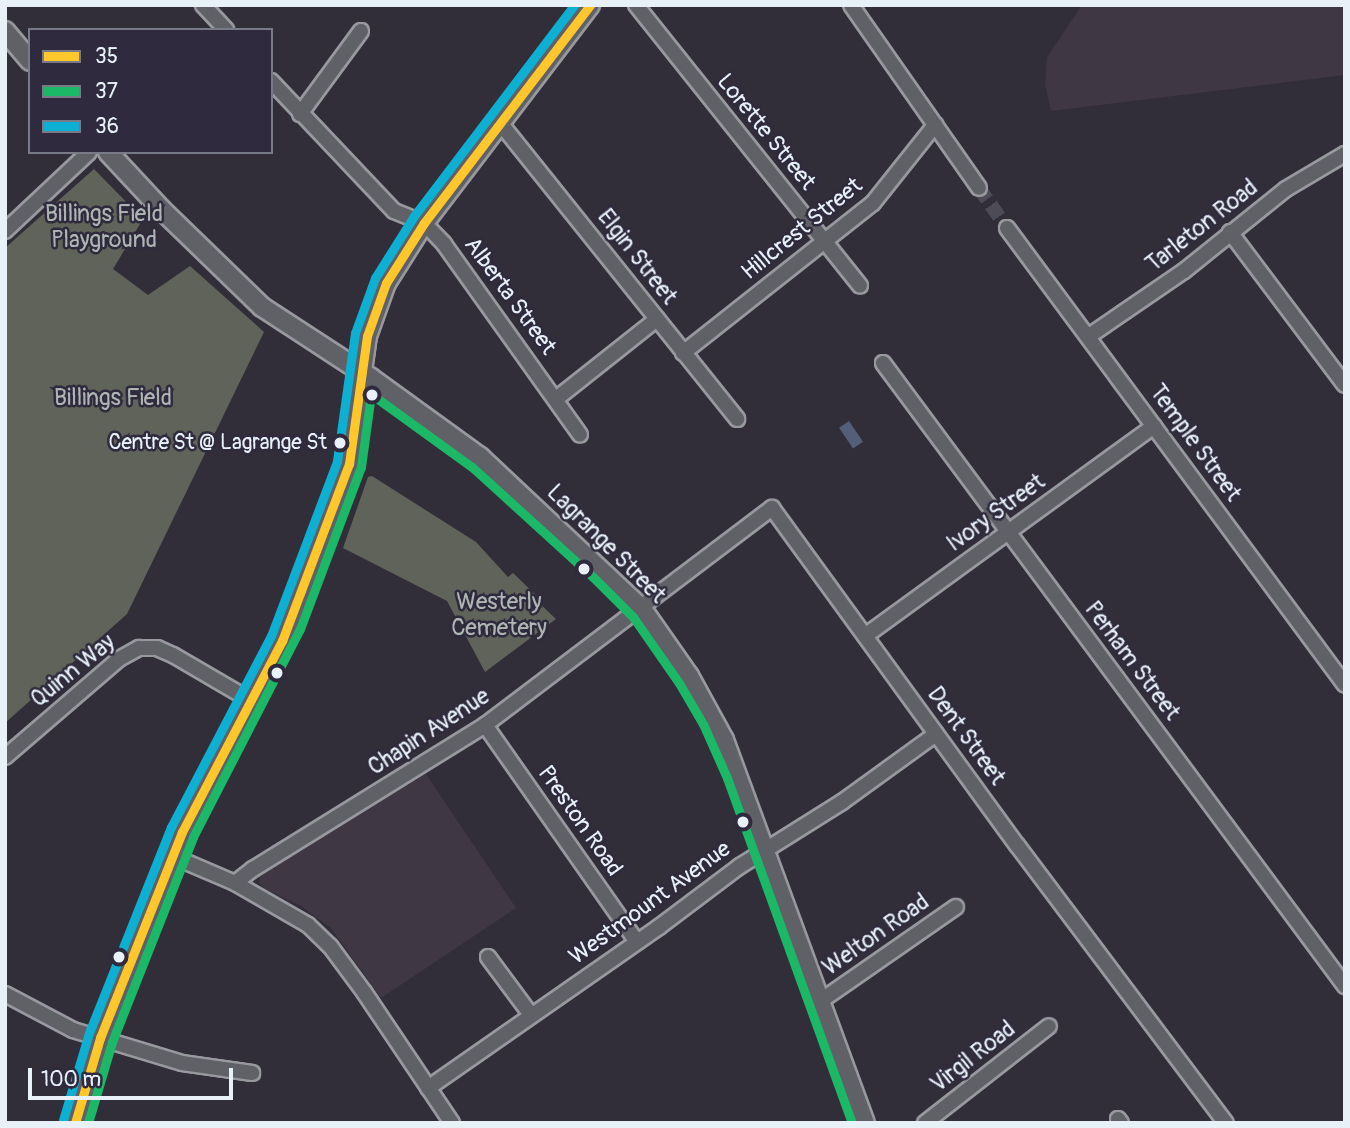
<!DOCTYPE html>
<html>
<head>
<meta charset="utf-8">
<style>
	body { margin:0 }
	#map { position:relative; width:1350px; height:1128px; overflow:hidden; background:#312e39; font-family:Pangolin,sans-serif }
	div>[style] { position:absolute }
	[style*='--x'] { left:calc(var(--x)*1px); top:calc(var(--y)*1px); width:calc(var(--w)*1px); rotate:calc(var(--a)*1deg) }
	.built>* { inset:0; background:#3f3743 }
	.green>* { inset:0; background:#5f6359 }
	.water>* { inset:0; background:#535e79; transform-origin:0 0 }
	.minor-tunnel>* { height:14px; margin-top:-7px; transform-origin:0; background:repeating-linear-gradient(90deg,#4c4b56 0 14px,transparent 0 21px) }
	.roads { filter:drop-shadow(2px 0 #98999f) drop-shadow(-2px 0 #98999f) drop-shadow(0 2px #98999f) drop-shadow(0 -2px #98999f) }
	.minor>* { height:14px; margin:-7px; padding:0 7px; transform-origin:7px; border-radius:7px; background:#606067 }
	.major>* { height:18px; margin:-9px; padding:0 9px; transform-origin:9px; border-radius:9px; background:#606067 }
	.bus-1>* { height:9px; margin:-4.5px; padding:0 4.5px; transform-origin:4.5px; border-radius:4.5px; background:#ffc72c }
	.bus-2>* { height:9px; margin:-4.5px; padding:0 4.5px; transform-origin:4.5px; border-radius:4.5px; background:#1ab867 }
	.bus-3>* { height:9px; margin:-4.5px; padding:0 4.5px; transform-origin:4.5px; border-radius:4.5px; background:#0dafd3 }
	.dots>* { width:19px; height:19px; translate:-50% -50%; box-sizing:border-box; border:4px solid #2f2a3d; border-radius:50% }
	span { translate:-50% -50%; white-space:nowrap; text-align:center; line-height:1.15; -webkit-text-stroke:5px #2f2a3d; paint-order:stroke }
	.bus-label { font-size:21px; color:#e8f1f8 }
	.right { translate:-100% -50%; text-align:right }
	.street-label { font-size:23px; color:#e8f1f8 }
	.park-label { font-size:23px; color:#aeb5b3 }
	.frame { position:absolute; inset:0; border:7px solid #e8f1f8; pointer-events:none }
	.legend { position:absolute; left:28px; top:28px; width:245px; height:126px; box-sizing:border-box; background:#2f2a3d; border:2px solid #797a88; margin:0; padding:9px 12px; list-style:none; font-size:21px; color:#e8f1f8 }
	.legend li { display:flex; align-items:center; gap:14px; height:35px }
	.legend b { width:35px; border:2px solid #797a88 }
	.scale { position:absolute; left:28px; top:1068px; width:205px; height:32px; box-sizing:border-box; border:4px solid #e8f1f8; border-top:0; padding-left:9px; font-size:21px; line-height:24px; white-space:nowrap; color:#e8f1f8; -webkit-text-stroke:5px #2f2a3d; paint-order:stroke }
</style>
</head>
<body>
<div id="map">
	<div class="built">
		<i style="clip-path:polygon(1082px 5px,1345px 5px,1345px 75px,1051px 111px,1045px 84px,1047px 57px)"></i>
		<i style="clip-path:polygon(426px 774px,516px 908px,381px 998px,331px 928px,301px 906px,265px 889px,259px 883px,260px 877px,262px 872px)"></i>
	</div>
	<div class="green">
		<i style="clip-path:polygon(94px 169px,143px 219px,113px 269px,148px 295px,190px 266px,264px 332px,127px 614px,5px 723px,5px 248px)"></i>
		<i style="clip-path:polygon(372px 476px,476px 542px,508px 577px,513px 573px,539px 598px,537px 601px,556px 619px,485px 672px,447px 601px,343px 548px,368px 477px)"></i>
	</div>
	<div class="water">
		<i style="left:849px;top:421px;width:25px;height:12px;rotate:56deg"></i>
	</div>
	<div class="minor-tunnel">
		<i style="--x:979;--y:188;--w:49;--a:55"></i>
	</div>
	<div class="roads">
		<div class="minor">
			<i style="--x:203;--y:5;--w:34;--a:47"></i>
			<i style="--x:636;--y:5;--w:359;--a:51.4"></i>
			<i style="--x:851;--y:5;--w:223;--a:55"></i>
			<i style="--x:271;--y:81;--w:179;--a:46.6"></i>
			<i style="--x:394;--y:211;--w:32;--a:22"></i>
			<i style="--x:424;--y:223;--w:29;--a:46"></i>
			<i style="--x:444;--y:244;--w:234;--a:54.5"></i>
			<i style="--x:300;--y:114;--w:103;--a:-53.7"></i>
			<i style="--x:501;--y:124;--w:378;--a:51.3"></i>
			<i style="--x:1007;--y:228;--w:568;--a:53.51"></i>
			<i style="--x:5;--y:231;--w:115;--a:-43.2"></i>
			<i style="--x:1230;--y:232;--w:191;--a:53.1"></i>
			<i style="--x:1089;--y:336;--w:115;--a:-34.4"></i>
			<i style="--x:1184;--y:271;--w:131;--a:-38.8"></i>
			<i style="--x:1286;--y:189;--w:69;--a:-30.7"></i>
			<i style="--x:683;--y:353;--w:242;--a:-38.3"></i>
			<i style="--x:873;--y:203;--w:100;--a:-51.5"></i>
			<i style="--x:883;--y:363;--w:776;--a:53.44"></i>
			<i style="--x:556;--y:399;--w:129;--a:-38.4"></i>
			<i style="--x:865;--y:636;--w:357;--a:-36"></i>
			<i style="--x:485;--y:725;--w:265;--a:55"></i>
			<i style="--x:5;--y:757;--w:150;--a:-40.7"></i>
			<i style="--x:119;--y:659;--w:23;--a:-29"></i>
			<i style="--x:139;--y:648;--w:18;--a:0"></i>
			<i style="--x:157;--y:648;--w:17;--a:24"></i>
			<i style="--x:173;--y:655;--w:89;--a:30.3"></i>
			<i style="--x:172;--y:856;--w:69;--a:23.2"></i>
			<i style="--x:235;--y:883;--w:84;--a:29.9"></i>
			<i style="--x:308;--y:925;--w:30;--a:44"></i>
			<i style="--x:330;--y:946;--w:57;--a:53.5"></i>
			<i style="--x:364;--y:992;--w:158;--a:56.1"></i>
			<i style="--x:235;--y:883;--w:23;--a:-38"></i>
			<i style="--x:253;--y:869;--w:273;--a:-31.8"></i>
			<i style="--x:485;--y:725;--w:360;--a:-37.1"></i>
			<i style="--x:772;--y:508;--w:417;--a:54"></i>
			<i style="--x:1017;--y:845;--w:348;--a:53.1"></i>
			<i style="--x:488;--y:957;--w:72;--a:53.4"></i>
			<i style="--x:5;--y:994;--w:77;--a:27.9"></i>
			<i style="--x:73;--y:1030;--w:114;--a:16.8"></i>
			<i style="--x:182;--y:1063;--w:71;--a:8.1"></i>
			<i style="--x:822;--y:1000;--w:163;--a:-34.8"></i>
			<i style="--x:428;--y:1088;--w:282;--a:-34.9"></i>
			<i style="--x:659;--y:927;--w:101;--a:-37"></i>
			<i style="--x:740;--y:866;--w:120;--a:-32.1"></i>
			<i style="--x:842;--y:802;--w:116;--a:-35.9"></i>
			<i style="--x:1118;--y:1119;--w:5;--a:53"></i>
			<i style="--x:925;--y:1123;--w:157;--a:-38"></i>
		</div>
		<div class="major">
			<i style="--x:5;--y:31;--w:39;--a:50"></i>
			<i style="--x:108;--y:152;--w:79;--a:47"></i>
			<i style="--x:162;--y:210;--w:139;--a:44.1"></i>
			<i style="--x:262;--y:307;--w:130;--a:33.1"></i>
			<i style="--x:371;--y:378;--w:135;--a:35.9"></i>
			<i style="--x:480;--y:457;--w:222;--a:43.2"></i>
			<i style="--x:642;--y:609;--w:82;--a:55"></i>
			<i style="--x:689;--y:676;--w:73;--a:61.3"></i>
			<i style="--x:724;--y:740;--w:408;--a:69.8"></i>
			<i style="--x:75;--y:1123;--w:89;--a:-73.6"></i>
			<i style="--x:100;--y:1038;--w:222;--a:-68.3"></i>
			<i style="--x:182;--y:832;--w:216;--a:-62.4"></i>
			<i style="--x:282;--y:641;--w:48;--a:-68.2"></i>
			<i style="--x:300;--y:596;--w:141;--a:-69.6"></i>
			<i style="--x:349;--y:464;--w:129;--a:-82"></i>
			<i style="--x:367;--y:336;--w:56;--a:-70.3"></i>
			<i style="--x:386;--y:283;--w:71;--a:-57.7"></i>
			<i style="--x:424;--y:223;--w:274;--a:-52.7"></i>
		</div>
	</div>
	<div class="bus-1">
		<i style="--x:75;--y:1123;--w:89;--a:-73.6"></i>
		<i style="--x:100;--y:1038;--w:222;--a:-68.3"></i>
		<i style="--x:182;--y:832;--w:216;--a:-62.4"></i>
		<i style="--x:282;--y:641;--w:189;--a:-69.3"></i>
		<i style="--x:349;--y:464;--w:129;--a:-82"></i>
		<i style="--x:367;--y:336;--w:56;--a:-70.3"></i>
		<i style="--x:386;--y:283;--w:71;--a:-57.7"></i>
		<i style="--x:424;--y:223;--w:274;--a:-52.7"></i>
	</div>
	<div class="bus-2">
		<i style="--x:88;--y:1123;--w:84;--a:-73.5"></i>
		<i style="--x:112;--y:1042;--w:220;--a:-68.4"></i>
		<i style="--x:193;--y:837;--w:234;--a:-62.8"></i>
		<i style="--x:300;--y:629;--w:173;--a:-69.4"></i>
		<i style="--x:361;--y:467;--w:74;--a:-82.2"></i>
		<i style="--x:371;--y:394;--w:125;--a:35.9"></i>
		<i style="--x:472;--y:467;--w:164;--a:42.3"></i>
		<i style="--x:593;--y:577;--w:57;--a:45"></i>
		<i style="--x:633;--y:617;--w:80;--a:55.1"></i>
		<i style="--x:679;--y:683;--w:48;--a:59.7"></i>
		<i style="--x:703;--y:724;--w:59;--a:66"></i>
		<i style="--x:727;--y:778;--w:367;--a:70.1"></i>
	</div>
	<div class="bus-3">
		<i style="--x:63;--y:1120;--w:91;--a:-73.4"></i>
		<i style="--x:89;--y:1033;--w:222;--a:-68.3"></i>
		<i style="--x:171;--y:827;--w:216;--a:-62.4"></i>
		<i style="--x:271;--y:636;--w:187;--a:-69.3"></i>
		<i style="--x:337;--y:461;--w:129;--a:-82"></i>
		<i style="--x:355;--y:333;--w:59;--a:-70"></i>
		<i style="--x:375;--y:278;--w:73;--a:-57.8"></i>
		<i style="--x:414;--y:216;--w:265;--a:-52.8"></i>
	</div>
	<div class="dots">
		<i style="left:372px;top:395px;background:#e8f1f8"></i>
		<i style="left:340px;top:443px;background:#e8f1f8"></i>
		<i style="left:584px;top:569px;background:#e8f1f8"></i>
		<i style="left:277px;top:673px;background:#e8f1f8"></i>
		<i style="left:743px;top:822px;background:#e8f1f8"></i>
		<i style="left:119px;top:957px;background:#e8f1f8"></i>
	</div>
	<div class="bus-label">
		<span class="right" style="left:327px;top:443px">Centre St @ Lagrange St</span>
	</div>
	<div class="street-label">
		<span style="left:766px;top:132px;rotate:51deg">Lorette Street</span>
		<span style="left:1202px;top:226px;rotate:-38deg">Tarleton Road</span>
		<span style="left:802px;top:229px;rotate:-39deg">Hillcrest Street</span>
		<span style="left:637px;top:257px;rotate:52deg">Elgin Street</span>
		<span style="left:510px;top:296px;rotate:54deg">Alberta Street</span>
		<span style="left:1195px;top:443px;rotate:54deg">Temple Street</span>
		<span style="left:996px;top:513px;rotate:-36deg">Ivory Street</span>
		<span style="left:606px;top:544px;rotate:45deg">Lagrange Street</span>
		<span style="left:1132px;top:661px;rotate:53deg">Perham Street</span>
		<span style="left:73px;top:671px;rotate:-39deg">Quinn Way</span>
		<span style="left:429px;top:732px;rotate:-33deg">Chapin Avenue</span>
		<span style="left:966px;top:736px;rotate:54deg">Dent Street</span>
		<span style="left:580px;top:821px;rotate:55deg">Preston Road</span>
		<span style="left:650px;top:903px;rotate:-36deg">Westmount Avenue</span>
		<span style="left:876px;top:935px;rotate:-35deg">Welton Road</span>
		<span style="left:973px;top:1057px;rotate:-38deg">Virgil Road</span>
	</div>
	<div class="park-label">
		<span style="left:104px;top:227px">Billings Field<br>Playground</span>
		<span style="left:113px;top:398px">Billings Field</span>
		<span style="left:499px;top:615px">Westerly<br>Cemetery</span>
	</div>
	<div class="frame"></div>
	<ul class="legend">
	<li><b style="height:9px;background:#ffc72c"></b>35</li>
	<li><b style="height:9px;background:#1ab867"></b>37</li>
	<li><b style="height:9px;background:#0dafd3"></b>36</li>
	</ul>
	<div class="scale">100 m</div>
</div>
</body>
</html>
